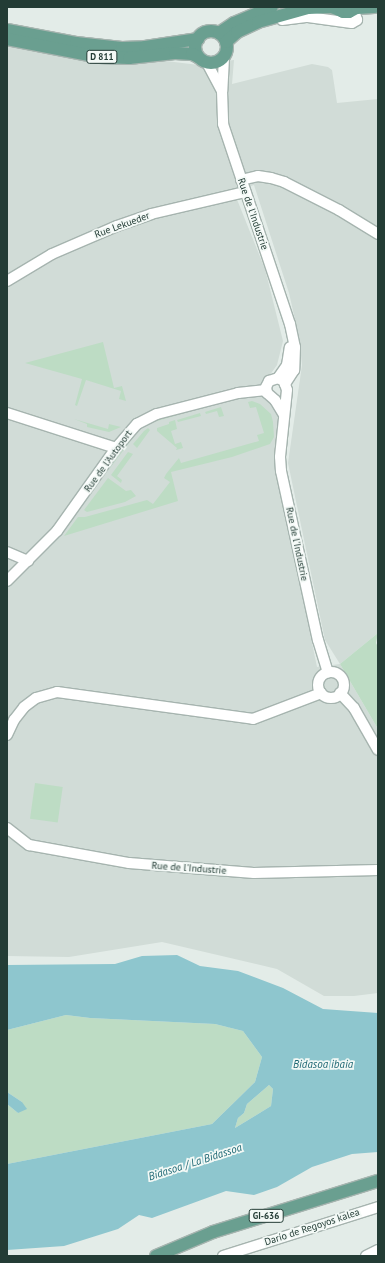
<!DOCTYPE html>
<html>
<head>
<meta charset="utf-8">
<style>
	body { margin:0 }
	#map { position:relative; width:385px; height:1263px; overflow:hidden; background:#e3ece8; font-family:"PT Sans",sans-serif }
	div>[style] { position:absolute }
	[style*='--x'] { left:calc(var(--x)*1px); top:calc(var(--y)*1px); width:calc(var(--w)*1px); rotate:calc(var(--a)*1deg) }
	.built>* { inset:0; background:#d1dcd7 }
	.green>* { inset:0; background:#bddcc4; transform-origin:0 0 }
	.water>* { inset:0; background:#8ec6ce }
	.roads { filter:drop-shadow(1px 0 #a6b4af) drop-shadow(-1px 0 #a6b4af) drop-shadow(0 1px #a6b4af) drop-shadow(0 -1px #a6b4af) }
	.minor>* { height:10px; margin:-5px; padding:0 5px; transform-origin:5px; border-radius:5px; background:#fff }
	.minor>.ring { margin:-5px; padding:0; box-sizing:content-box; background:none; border:10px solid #fff; border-radius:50% }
	.major>* { height:12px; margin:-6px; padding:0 6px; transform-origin:6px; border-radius:6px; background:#6a9f90 }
	.major>.ring { margin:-6px; padding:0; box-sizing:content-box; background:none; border:12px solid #6a9f90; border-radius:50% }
	span { translate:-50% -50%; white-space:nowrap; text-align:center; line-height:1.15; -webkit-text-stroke:3.5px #f3f9f6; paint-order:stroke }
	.shield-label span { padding:1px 3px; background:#f3f9f6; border:1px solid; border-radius:3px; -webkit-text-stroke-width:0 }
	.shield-label { font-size:9px; color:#233c35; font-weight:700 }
	.street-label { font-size:10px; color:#233c35 }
	.water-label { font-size:11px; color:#206975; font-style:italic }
	.frame { position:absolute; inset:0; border:8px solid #233c35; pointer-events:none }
</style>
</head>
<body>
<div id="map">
	<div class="built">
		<i style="clip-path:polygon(evenodd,7px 36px,116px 55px,199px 65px,234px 60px,232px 84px,312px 64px,328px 67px,332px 70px,337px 103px,378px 99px,378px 633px,340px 664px,378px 729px,378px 993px,354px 996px,324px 996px,277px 969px,162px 942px,69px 957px,7px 956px,7px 36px,254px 185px,289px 293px,299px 337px,302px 365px,288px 463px,325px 640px,340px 664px,317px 667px,278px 477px,276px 467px,280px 402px,271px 392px,267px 379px,277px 365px,283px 341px,265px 269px,234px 192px,254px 185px)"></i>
	</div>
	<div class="green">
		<i style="clip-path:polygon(103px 342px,114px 388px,122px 386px,126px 401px,119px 399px,121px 391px,86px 380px,77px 406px,75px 405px,82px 379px,25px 363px)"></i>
		<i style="clip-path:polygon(252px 401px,260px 404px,271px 414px,273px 422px,274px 437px,270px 444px,232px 457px,171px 472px,178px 501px,64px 536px,78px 517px,85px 517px,147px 500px,153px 504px,170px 482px,164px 478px,166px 474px,179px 458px,181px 463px,259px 441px,257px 435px,264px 433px,256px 407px,250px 408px,248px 402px)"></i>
		<i style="clip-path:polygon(216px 402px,217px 404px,150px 423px,144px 426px,143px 425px,151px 420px)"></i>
		<i style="clip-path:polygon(221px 407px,224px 416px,219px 417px,217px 411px,206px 414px,205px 412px)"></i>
		<i style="clip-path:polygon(200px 413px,201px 416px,178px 422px,177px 420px)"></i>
		<i style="clip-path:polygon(74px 419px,108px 429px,109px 424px,121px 427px,109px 432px,87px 427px,87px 424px)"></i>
		<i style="clip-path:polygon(175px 420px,177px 429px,171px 431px,175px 444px,181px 442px,183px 448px,176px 450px,177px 448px,157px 431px,157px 428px,169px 424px,169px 422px)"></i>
		<i style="clip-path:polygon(148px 428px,150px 430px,137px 448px,133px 444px,144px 431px)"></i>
		<i style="clip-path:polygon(137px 430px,138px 431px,110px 468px,108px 467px)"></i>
		<i style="clip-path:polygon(128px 452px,133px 454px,117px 476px,122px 480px,121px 483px,111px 475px)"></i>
		<i style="clip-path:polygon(108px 478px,126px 491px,131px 490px,136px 496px,125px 502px,87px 512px,84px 510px)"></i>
		<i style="clip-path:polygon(378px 633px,376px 643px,378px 647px,378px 729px,340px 664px)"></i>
		<i style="left:35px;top:783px;width:28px;height:36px;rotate:8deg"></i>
		<i style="clip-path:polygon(66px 1015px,90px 1018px,215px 1024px,243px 1031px,262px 1057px,255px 1082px,212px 1124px,7px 1164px,7px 1104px,18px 1113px,22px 1102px,7px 1092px,7px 1030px)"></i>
		<i style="clip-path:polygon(269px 1085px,273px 1089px,271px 1106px,235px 1128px,238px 1118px,244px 1113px,247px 1104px)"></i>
	</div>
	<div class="water">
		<i style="clip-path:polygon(evenodd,177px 955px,200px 966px,238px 971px,283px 988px,323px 1009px,378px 1013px,378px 1152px,352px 1154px,312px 1167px,277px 1187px,254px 1195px,226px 1191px,152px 1218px,139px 1215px,118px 1229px,64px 1246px,7px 1250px,7px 1164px,212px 1124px,255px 1082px,262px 1057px,243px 1031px,215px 1024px,90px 1018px,66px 1015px,7px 1030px,7px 965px,115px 964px,142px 956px,177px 955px,269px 1085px,273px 1089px,271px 1106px,235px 1128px,238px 1118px,244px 1113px,247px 1104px,269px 1085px)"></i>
		<i style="clip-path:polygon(7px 1092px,22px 1102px,27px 1109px,18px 1113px,7px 1104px)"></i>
	</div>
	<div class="roads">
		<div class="minor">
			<i style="--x:282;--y:20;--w:26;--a:-7"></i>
			<i style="--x:308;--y:17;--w:44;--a:7.8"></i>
			<i style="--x:352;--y:23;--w:6;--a:-31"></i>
			<i style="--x:357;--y:20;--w:10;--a:-107"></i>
			<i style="--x:224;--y:58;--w:33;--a:93"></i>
			<i style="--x:222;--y:91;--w:33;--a:88"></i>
			<i style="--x:223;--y:124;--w:211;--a:71.5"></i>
			<i style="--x:290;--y:324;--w:24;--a:78"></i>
			<i style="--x:295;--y:347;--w:23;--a:92"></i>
			<i style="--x:294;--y:370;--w:17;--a:123"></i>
			<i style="--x:207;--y:63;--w:32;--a:62"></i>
			<i style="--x:241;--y:180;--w:17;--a:-13"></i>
			<i style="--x:258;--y:176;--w:13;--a:9"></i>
			<i style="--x:271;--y:178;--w:14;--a:17"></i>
			<i style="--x:284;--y:182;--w:62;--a:27"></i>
			<i style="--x:339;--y:210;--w:46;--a:31.6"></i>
			<i style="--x:7;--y:281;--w:52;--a:-31"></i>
			<i style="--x:52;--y:254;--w:71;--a:-23.3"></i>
			<i style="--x:117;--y:226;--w:36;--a:-19"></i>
			<i style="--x:151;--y:214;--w:97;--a:-13.2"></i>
			<i style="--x:278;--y:378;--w:7;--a:27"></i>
			<i style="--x:284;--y:381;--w:9;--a:72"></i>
			<i style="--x:287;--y:390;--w:67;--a:96"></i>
			<i style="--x:280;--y:457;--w:14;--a:86"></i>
			<i style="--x:281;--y:471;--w:173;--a:77.7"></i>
			<i style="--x:318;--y:640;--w:34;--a:73"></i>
			<i style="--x:7;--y:413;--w:114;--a:17.8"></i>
			<i style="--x:284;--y:415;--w:17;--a:-121"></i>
			<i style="--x:275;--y:400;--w:11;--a:-139"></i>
			<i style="--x:267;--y:393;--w:6;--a:-99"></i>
			<i style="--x:266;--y:387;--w:7;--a:-63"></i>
			<i style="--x:269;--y:381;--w:9;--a:-18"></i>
			<i style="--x:278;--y:378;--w:16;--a:-55"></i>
			<i style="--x:287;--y:365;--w:18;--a:-81"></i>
			<i style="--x:7;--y:552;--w:23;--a:23"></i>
			<i style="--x:7;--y:581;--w:71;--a:-45"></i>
			<i style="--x:57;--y:531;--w:102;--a:-54.6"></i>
			<i style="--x:116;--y:448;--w:32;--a:-49"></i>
			<i style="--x:137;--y:424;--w:22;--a:-27"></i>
			<i style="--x:157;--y:414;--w:84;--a:-14.5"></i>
			<i style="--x:238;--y:393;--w:28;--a:-6"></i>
			<i class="ring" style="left:318px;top:672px;width:16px;height:16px"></i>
			<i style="--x:340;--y:693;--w:21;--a:47"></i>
			<i style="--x:354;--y:708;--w:48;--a:60.3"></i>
			<i style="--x:7;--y:735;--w:17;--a:-65"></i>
			<i style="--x:14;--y:720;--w:16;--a:-52"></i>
			<i style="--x:24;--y:707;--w:15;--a:-37"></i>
			<i style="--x:36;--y:698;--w:22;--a:-16"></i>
			<i style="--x:57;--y:692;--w:198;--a:7.8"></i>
			<i style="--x:253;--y:719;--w:73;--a:-20.9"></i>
			<i style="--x:7;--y:828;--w:28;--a:38"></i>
			<i style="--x:29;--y:845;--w:102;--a:10.2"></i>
			<i style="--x:129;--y:863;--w:125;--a:4.6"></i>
			<i style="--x:254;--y:873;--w:124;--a:-1.4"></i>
			<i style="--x:223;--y:1256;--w:163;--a:-17.5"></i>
			<i style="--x:366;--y:1256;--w:13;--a:-27"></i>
		</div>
		<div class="major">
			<i style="--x:332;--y:7;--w:12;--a:24"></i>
			<i style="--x:343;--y:12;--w:6;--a:0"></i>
			<i style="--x:349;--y:12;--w:10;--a:-29"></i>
			<i style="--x:357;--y:8;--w:17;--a:-3"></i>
			<i style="--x:7;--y:30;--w:70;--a:10.7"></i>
			<i style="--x:76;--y:43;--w:46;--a:6.2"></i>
			<i style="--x:122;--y:48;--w:23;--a:-2"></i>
			<i style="--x:145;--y:47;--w:54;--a:-8.6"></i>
			<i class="ring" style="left:195px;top:31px;width:20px;height:20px"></i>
			<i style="--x:219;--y:33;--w:18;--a:-34"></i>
			<i style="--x:234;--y:23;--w:41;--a:-22.8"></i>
			<i style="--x:7;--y:39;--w:94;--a:11.1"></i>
			<i style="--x:99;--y:57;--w:30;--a:2"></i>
			<i style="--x:129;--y:58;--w:46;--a:-6.2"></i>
			<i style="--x:175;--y:53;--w:17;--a:3"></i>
			<i style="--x:192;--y:54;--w:7;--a:27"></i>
			<i style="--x:226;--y:42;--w:15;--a:-42"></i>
			<i style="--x:237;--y:32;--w:23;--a:-25"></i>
			<i style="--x:258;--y:22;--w:52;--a:-15.6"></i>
			<i style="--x:308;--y:8;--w:25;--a:-2"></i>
			<i style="--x:156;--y:1256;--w:62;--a:-22.8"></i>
			<i style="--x:213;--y:1232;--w:173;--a:-17.2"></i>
		</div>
	</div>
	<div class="shield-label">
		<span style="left:102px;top:57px">D 811</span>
		<span style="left:266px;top:1216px">GI-636</span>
	</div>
	<div class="street-label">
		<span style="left:253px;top:214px;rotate:71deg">Rue de l'Industrie</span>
		<span style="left:122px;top:225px;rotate:-20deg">Rue Lekueder</span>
		<span style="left:108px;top:461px;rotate:-54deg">Rue de l'Autoport</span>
		<span style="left:297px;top:544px;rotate:78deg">Rue de l'Industrie</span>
		<span style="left:189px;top:868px;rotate:4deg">Rue de l'Industrie</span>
		<span style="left:312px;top:1227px;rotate:-18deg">Darío de Regoyos kalea</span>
	</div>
	<div class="water-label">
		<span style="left:323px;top:1064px">Bidasoa ibaia</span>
		<span style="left:195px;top:1162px;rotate:-18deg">Bidasoa / La Bidassoa</span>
	</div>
	<div class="frame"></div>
</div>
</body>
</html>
